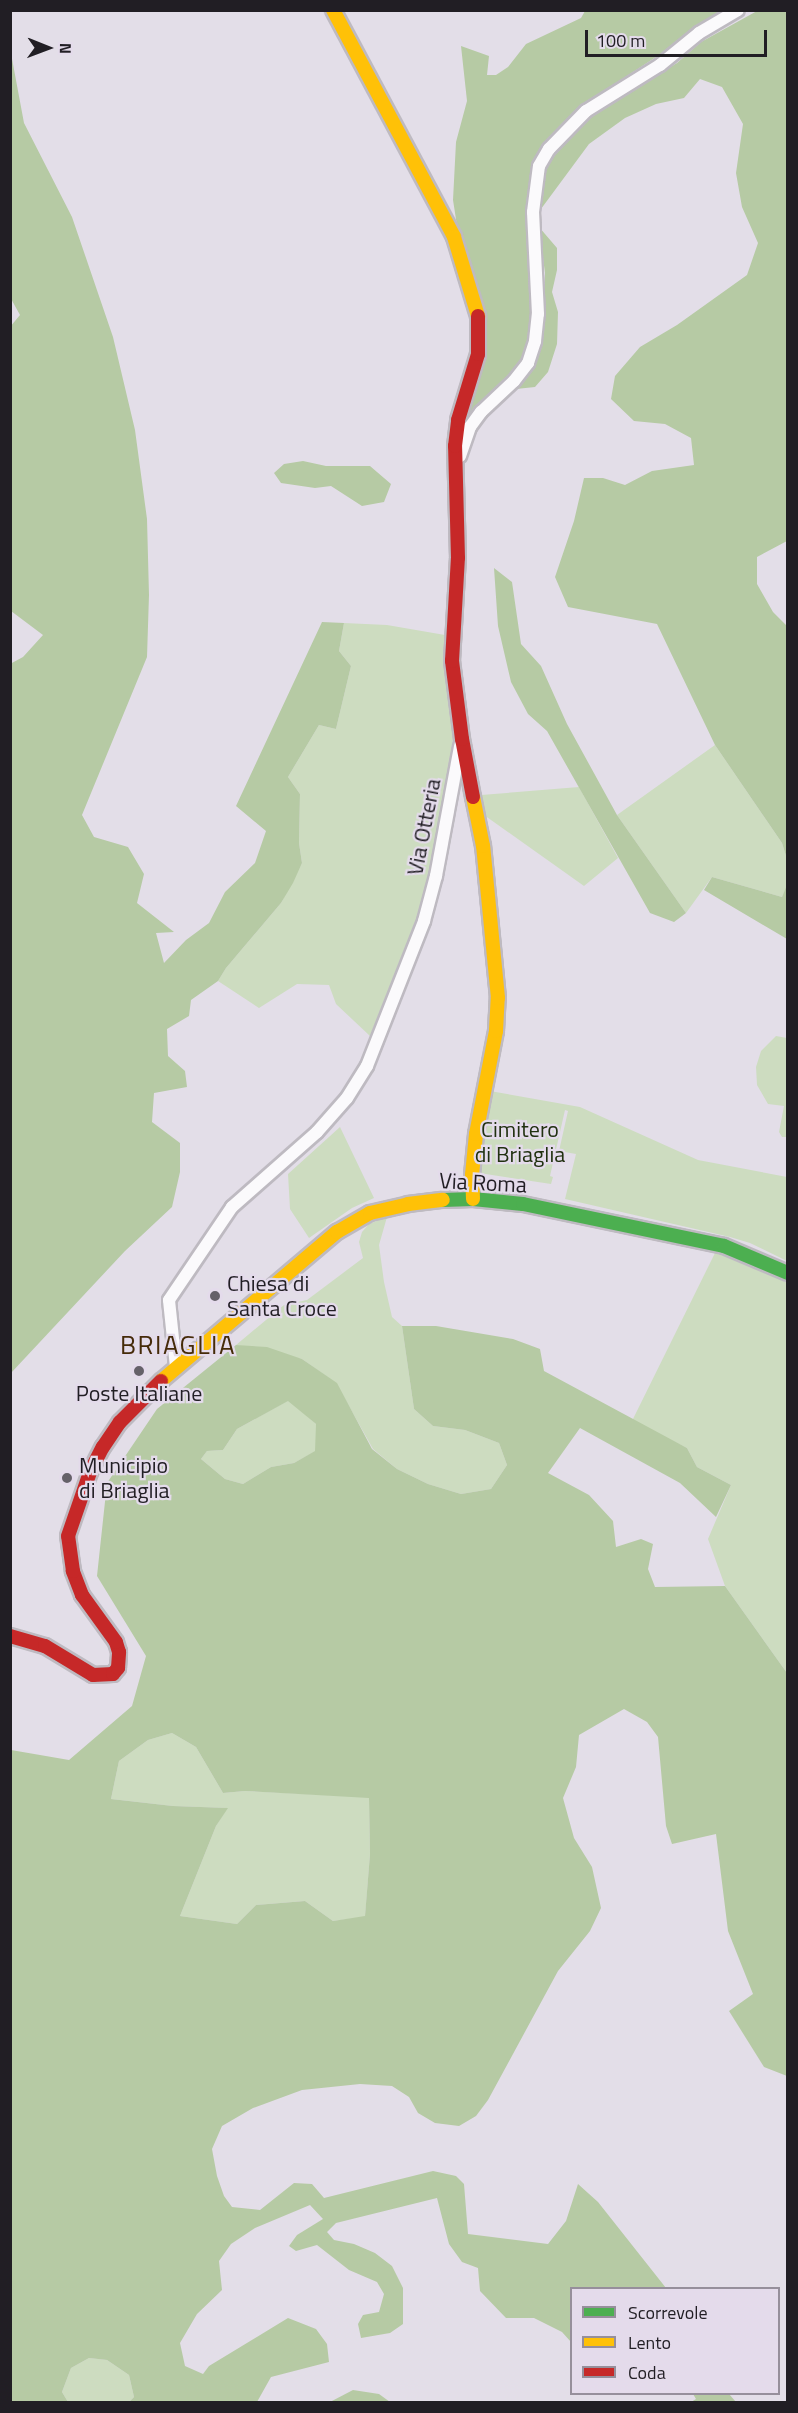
<!DOCTYPE html>
<html>
<head>
<meta charset="utf-8">
<style>
	body { margin:0 }
	#map { position:relative; width:798px; height:2413px; overflow:hidden; background:#e3dee8; font-family:"Titillium Web",sans-serif }
	div>[style] { position:absolute }
	[style*='--x'] { left:calc(var(--x)*1px); top:calc(var(--y)*1px); width:calc(var(--w)*1px); rotate:calc(var(--a)*1deg) }
	.green>* { inset:0; background:#cddcc0 }
	.forest>* { inset:0; background:#b6caa4 }
	.roads { filter:drop-shadow(2px 0 #bebac1) drop-shadow(-2px 0 #bebac1) drop-shadow(0 2px #bebac1) drop-shadow(0 -2px #bebac1) }
	.street>* { height:12px; margin:-6px; padding:0 6px; transform-origin:6px; border-radius:6px; background:#fbfafc }
	.fast>* { height:14px; margin:-7px; padding:0 7px; transform-origin:7px; border-radius:7px; background:#4caf50 }
	.slow>* { height:14px; margin:-7px; padding:0 7px; transform-origin:7px; border-radius:7px; background:#ffc107 }
	.jam>* { height:14px; margin:-7px; padding:0 7px; transform-origin:7px; border-radius:7px; background:#c62828 }
	.dots>* { width:16px; height:16px; translate:-50% -50%; box-sizing:border-box; border:3px solid #e4dbeb; border-radius:50% }
	span { translate:-50% -50%; white-space:nowrap; text-align:center; line-height:1.15; -webkit-text-stroke:4.5px #e4dbeb; paint-order:stroke }
	.street-label { font-size:22px; color:#211e24 }
	.park-label { font-size:22px; color:#213110 }
	.poi-label { font-size:22px; color:#211e24 }
	.left { translate:0 -50%; text-align:left }
	.quarter-label { font-size:26px; color:#452b09; letter-spacing:1.5px }
	.frame { position:absolute; inset:0; border:12px solid #211e24; pointer-events:none }
	.legend { position:absolute; left:570px; top:2287px; width:210px; height:108px; box-sizing:border-box; background:#e4dbeb; border:2px solid #968f9b; margin:0; padding:8px 10px; list-style:none; font-size:18px; color:#211e24 }
	.legend li { display:flex; align-items:center; gap:12px; height:30px }
	.legend b { width:30px; border:2px solid #968f9b }
	.north { position:absolute; left:18px; top:18px; width:60px; height:60px; -webkit-text-stroke:4px #e4dbeb; paint-order:stroke; rotate:91deg; font-size:16px; font-weight:700; line-height:24px; text-align:center; color:#211e24 }
	.north::after { content:''; display:block; margin:auto; width:21px; height:27px; background:#211e24; clip-path:polygon(50% 0,100% 100%,50% 72%,0 100%) }
	.scale { position:absolute; left:585px; top:30px; width:182px; height:27px; box-sizing:border-box; border:3px solid #211e24; border-top:0; padding-left:8px; font-size:18px; line-height:21px; white-space:nowrap; color:#211e24; -webkit-text-stroke:4px #e4dbeb; paint-order:stroke }
</style>
</head>
<body>
<div id="map">
	<div class="green">
		<i style="clip-path:polygon(344px 623px,387px 625px,445px 635px,454px 734px,431px 865px,415px 924px,370px 1036px,336px 1004px,329px 985px,297px 984px,259px 1008px,218px 981px,226px 968px,281px 903px,302px 863px,299px 843px,300px 794px,288px 777px,319px 725px,336px 729px,351px 666px,339px 651px)"></i>
		<i style="clip-path:polygon(715px 745px,782px 843px,787px 859px,788px 885px,782px 897px,712px 877px,686px 913px,617px 815px)"></i>
		<i style="clip-path:polygon(579px 787px,618px 858px,584px 886px,484px 815px,481px 795px)"></i>
		<i style="clip-path:polygon(776px 1036px,787px 1038px,787px 1137px,782px 1137px,779px 1132px,784px 1106px,768px 1104px,757px 1085px,756px 1067px,761px 1051px)"></i>
		<i style="clip-path:polygon(490px 1091px,580px 1107px,698px 1160px,787px 1177px,787px 1261px,750px 1243px,730px 1237px,565px 1199px,576px 1154px,559px 1151px,568px 1111px,565px 1110px,550px 1176px,553px 1177px,551px 1184px,479px 1173px)"></i>
		<i style="clip-path:polygon(340px 1127px,374px 1198px,352px 1208px,309px 1238px,290px 1209px,288px 1174px)"></i>
		<i style="clip-path:polygon(387px 1217px,379px 1245px,384px 1282px,392px 1317px,402px 1326px,414px 1409px,433px 1426px,465px 1430px,499px 1443px,507px 1465px,491px 1489px,461px 1494px,428px 1484px,397px 1469px,373px 1449px,336px 1383px,302px 1359px,236px 1345px,284px 1305px,307px 1300px,363px 1258px,359px 1242px,362px 1232px,369px 1224px)"></i>
		<i style="clip-path:polygon(715px 1253px,761px 1268px,787px 1283px,787px 1673px,725px 1586px,708px 1539px,731px 1485px,697px 1467px,687px 1448px,632px 1421px)"></i>
		<i style="clip-path:polygon(289px 1400px,316px 1424px,316px 1451px,294px 1463px,271px 1467px,243px 1484px,225px 1479px,201px 1459px,207px 1451px,223px 1450px,237px 1429px)"></i>
		<i style="clip-path:polygon(172px 1733px,196px 1747px,223px 1793px,245px 1791px,369px 1797px,370px 1854px,365px 1917px,333px 1921px,305px 1901px,256px 1905px,237px 1924px,180px 1916px,216px 1826px,227px 1808px,173px 1806px,111px 1799px,119px 1761px,148px 1740px)"></i>
		<i style="clip-path:polygon(89px 2358px,107px 2360px,129px 2375px,134px 2397px,129px 2402px,68px 2402px,62px 2392px,71px 2368px)"></i>
	</div>
	<div class="forest">
		<i style="clip-path:polygon(585px 11px,726px 11px,592px 99px,577px 111px,539px 151px,532px 174px,527px 207px,533px 297px,532px 329px,526px 352px,517px 368px,476px 407px,464px 425px,480px 373px,453px 200px,456px 142px,467px 101px,461px 46px,489px 56px,487px 75px,496px 75px,508px 67px,526px 44px,581px 18px)"></i>
		<i style="clip-path:polygon(757px 11px,787px 11px,787px 541px,757px 557px,757px 584px,773px 612px,787px 626px,787px 859px,782px 843px,715px 745px,657px 624px,568px 607px,555px 577px,574px 521px,584px 478px,603px 478px,625px 485px,652px 471px,694px 465px,691px 438px,665px 424px,634px 421px,611px 399px,615px 376px,640px 347px,677px 325px,747px 275px,758px 243px,742px 207px,736px 173px,743px 124px,722px 87px,700px 79px,684px 98px,656px 104px,625px 118px,589px 144px,538px 213px,546px 164px,594px 114px,677px 63px,701px 42px)"></i>
		<i style="clip-path:polygon(10px 48px,24px 123px,72px 217px,113px 337px,135px 430px,147px 519px,149px 595px,147px 657px,82px 815px,94px 837px,128px 847px,144px 874px,137px 903px,174px 932px,156px 933px,164px 963px,186px 940px,209px 923px,225px 892px,255px 863px,266px 831px,236px 806px,322px 622px,344px 623px,339px 651px,351px 666px,336px 729px,319px 725px,288px 777px,300px 794px,299px 843px,302px 863px,293px 883px,281px 903px,226px 968px,218px 981px,191px 1000px,189px 1016px,167px 1029px,168px 1056px,185px 1071px,187px 1087px,154px 1093px,152px 1122px,180px 1143px,180px 1172px,172px 1207px,125px 1251px,11px 1373px,10px 664px,23px 657px,43px 635px,11px 611px,10px 327px,20px 315px,10px 297px)"></i>
		<i style="clip-path:polygon(539px 227px,557px 248px,557px 270px,552px 292px,558px 312px,557px 344px,548px 372px,535px 387px,516px 389px,533px 365px,541px 343px,545px 311px,545px 273px)"></i>
		<i style="clip-path:polygon(303px 461px,326px 466px,370px 466px,391px 484px,384px 502px,362px 506px,331px 486px,315px 488px,281px 483px,274px 473px,284px 464px)"></i>
		<i style="clip-path:polygon(494px 568px,512px 582px,521px 644px,541px 666px,567px 724px,617px 815px,686px 913px,674px 922px,650px 913px,547px 731px,528px 714px,511px 682px,498px 626px)"></i>
		<i style="clip-path:polygon(712px 877px,782px 897px,787px 885px,787px 939px,704px 890px)"></i>
		<i style="clip-path:polygon(evenodd,402px 1326px,436px 1326px,513px 1339px,540px 1349px,544px 1371px,687px 1448px,697px 1467px,731px 1485px,716px 1517px,680px 1483px,580px 1428px,548px 1473px,589px 1495px,613px 1521px,616px 1547px,641px 1539px,653px 1544px,648px 1569px,655px 1587px,725px 1586px,787px 1673px,787px 2076px,764px 2067px,729px 2011px,753px 1994px,728px 1931px,716px 1834px,672px 1844px,666px 1826px,658px 1737px,647px 1722px,624px 1709px,579px 1735px,576px 1767px,563px 1798px,574px 1838px,592px 1867px,601px 1908px,590px 1931px,558px 1971px,488px 2100px,476px 2116px,459px 2126px,435px 2123px,418px 2113px,409px 2097px,392px 2086px,360px 2084px,302px 2090px,253px 2108px,222px 2126px,212px 2149px,217px 2176px,224px 2196px,232px 2207px,260px 2210px,294px 2183px,312px 2184px,324px 2198px,433px 2171px,456px 2176px,464px 2184px,468px 2234px,548px 2244px,566px 2221px,578px 2184px,598px 2202px,666px 2288px,572px 2288px,571px 2342px,562px 2332px,534px 2318px,506px 2318px,480px 2291px,478px 2268px,462px 2262px,449px 2244px,437px 2198px,336px 2223px,327px 2232px,334px 2240px,354px 2244px,375px 2253px,392px 2266px,403px 2288px,403px 2324px,390px 2333px,361px 2338px,358px 2324px,363px 2315px,379px 2312px,384px 2294px,377px 2282px,349px 2270px,317px 2245px,296px 2251px,289px 2246px,297px 2235px,323px 2219px,310px 2205px,255px 2228px,231px 2244px,219px 2261px,222px 2290px,197px 2314px,180px 2343px,185px 2366px,203px 2374px,209px 2366px,288px 2318px,316px 2329px,327px 2344px,329px 2362px,271px 2377px,257px 2402px,129px 2402px,134px 2397px,129px 2375px,107px 2360px,89px 2358px,71px 2368px,62px 2392px,68px 2402px,11px 2402px,11px 1750px,69px 1760px,132px 1706px,146px 1656px,97px 1576px,107px 1483px,157px 1409px,236px 1345px,267px 1347px,302px 1359px,337px 1383px,372px 1449px,397px 1469px,428px 1484px,461px 1494px,491px 1489px,507px 1465px,499px 1443px,465px 1430px,433px 1426px,414px 1409px,402px 1326px,288px 1401px,316px 1424px,315px 1451px,294px 1463px,271px 1467px,243px 1484px,225px 1479px,201px 1459px,207px 1451px,223px 1450px,237px 1429px,288px 1401px,402px 1326px,172px 1733px,196px 1747px,223px 1793px,245px 1791px,369px 1798px,370px 1854px,365px 1916px,333px 1921px,305px 1901px,256px 1905px,237px 1924px,180px 1916px,216px 1826px,228px 1808px,173px 1806px,111px 1799px,119px 1761px,148px 1740px,172px 1733px)"></i>
		<i style="clip-path:polygon(353px 2390px,379px 2394px,390px 2402px,330px 2402px)"></i>
		<i style="clip-path:polygon(693px 2394px,729px 2394px,736px 2402px,691px 2402px,696px 2399px)"></i>
	</div>
	<div class="roads">
		<div class="street">
			<i style="--x:460;--y:456;--w:31;--a:-71"></i>
			<i style="--x:470;--y:427;--w:19;--a:-54"></i>
			<i style="--x:481;--y:412;--w:45;--a:-43.2"></i>
			<i style="--x:514;--y:381;--w:23;--a:-52"></i>
			<i style="--x:528;--y:363;--w:23;--a:-72"></i>
			<i style="--x:535;--y:341;--w:27;--a:-84"></i>
			<i style="--x:538;--y:314;--w:102;--a:-92.8"></i>
			<i style="--x:533;--y:212;--w:46;--a:-82.6"></i>
			<i style="--x:539;--y:166;--w:20;--a:-60"></i>
			<i style="--x:549;--y:149;--w:53;--a:-45.8"></i>
			<i style="--x:586;--y:111;--w:87;--a:-31.9"></i>
			<i style="--x:660;--y:65;--w:50;--a:-39.4"></i>
			<i style="--x:699;--y:33;--w:45;--a:-30.5"></i>
			<i style="--x:176;--y:1367;--w:67;--a:-96"></i>
			<i style="--x:169;--y:1300;--w:112;--a:-55.9"></i>
			<i style="--x:232;--y:1207;--w:113;--a:-41.4"></i>
			<i style="--x:317;--y:1132;--w:45;--a:-48.6"></i>
			<i style="--x:347;--y:1098;--w:38;--a:-58"></i>
			<i style="--x:367;--y:1066;--w:156;--a:-68.5"></i>
			<i style="--x:424;--y:921;--w:47;--a:-75.1"></i>
			<i style="--x:436;--y:876;--w:132;--a:-79.5"></i>
		</div>
		<div class="fast">
			<i style="--x:443;--y:1200;--w:30;--a:-2"></i>
			<i style="--x:473;--y:1199;--w:50;--a:5.7"></i>
			<i style="--x:523;--y:1204;--w:205;--a:11.8"></i>
			<i style="--x:724;--y:1246;--w:69;--a:22.9"></i>
		</div>
		<div class="slow">
			<i style="--x:333;--y:10;--w:257;--a:61.9"></i>
			<i style="--x:454;--y:237;--w:83;--a:73.1"></i>
			<i style="--x:473;--y:1199;--w:24;--a:-92"></i>
			<i style="--x:472;--y:1175;--w:41;--a:-84.4"></i>
			<i style="--x:476;--y:1134;--w:105;--a:-79"></i>
			<i style="--x:496;--y:1031;--w:33;--a:-87"></i>
			<i style="--x:498;--y:998;--w:153;--a:-95.6"></i>
			<i style="--x:483;--y:846;--w:50;--a:-101.5"></i>
			<i style="--x:161;--y:1381;--w:231;--a:-40.3"></i>
			<i style="--x:337;--y:1232;--w:38;--a:-30"></i>
			<i style="--x:370;--y:1213;--w:39;--a:-13"></i>
			<i style="--x:408;--y:1204;--w:35;--a:-7"></i>
		</div>
		<div class="jam">
			<i style="--x:473;--y:797;--w:59;--a:-100.7"></i>
			<i style="--x:462;--y:739;--w:79;--a:-97.3"></i>
			<i style="--x:452;--y:661;--w:103;--a:-86.7"></i>
			<i style="--x:458;--y:558;--w:112;--a:-91.5"></i>
			<i style="--x:455;--y:446;--w:26;--a:-83"></i>
			<i style="--x:458;--y:420;--w:69;--a:-73.1"></i>
			<i style="--x:478;--y:354;--w:38;--a:-90"></i>
			<i style="--x:10;--y:1636;--w:36;--a:16"></i>
			<i style="--x:45;--y:1646;--w:56;--a:31.1"></i>
			<i style="--x:93;--y:1675;--w:20;--a:-3"></i>
			<i style="--x:113;--y:1674;--w:8;--a:-50"></i>
			<i style="--x:118;--y:1668;--w:16;--a:-86"></i>
			<i style="--x:119;--y:1652;--w:10;--a:-107"></i>
			<i style="--x:116;--y:1642;--w:58;--a:-125.9"></i>
			<i style="--x:82;--y:1595;--w:26;--a:-111"></i>
			<i style="--x:73;--y:1571;--w:35;--a:-98"></i>
			<i style="--x:68;--y:1536;--w:68;--a:-71"></i>
			<i style="--x:90;--y:1472;--w:28;--a:-63"></i>
			<i style="--x:103;--y:1447;--w:30;--a:-56"></i>
			<i style="--x:120;--y:1422;--w:58;--a:-45"></i>
		</div>
	</div>
	<div class="dots">
		<i style="left:215px;top:1296px;background:#656169"></i>
		<i style="left:139px;top:1371px;background:#656169"></i>
		<i style="left:67px;top:1478px;background:#656169"></i>
	</div>
	<div class="street-label">
		<span style="left:424px;top:827px;rotate:-79deg">Via Otteria</span>
		<span style="left:483px;top:1183px;rotate:3deg">Via Roma</span>
	</div>
	<div class="park-label">
		<span style="left:520px;top:1142px">Cimitero<br>di Briaglia</span>
	</div>
	<div class="poi-label">
		<span class="left" style="left:227px;top:1296px">Chiesa di<br>Santa Croce</span>
		<span style="left:139px;top:1394px">Poste Italiane</span>
		<span class="left" style="left:79px;top:1478px">Municipio<br>di Briaglia</span>
	</div>
	<div class="quarter-label">
		<span style="left:178px;top:1345px">BRIAGLIA</span>
	</div>
	<div class="frame"></div>
	<ul class="legend">
	<li><b style="height:8px;background:#4caf50"></b>Scorrevole</li>
	<li><b style="height:8px;background:#ffc107"></b>Lento</li>
	<li><b style="height:8px;background:#c62828"></b>Coda</li>
	</ul>
	<div class="north">N</div>
	<div class="scale">100 m</div>
</div>
</body>
</html>
